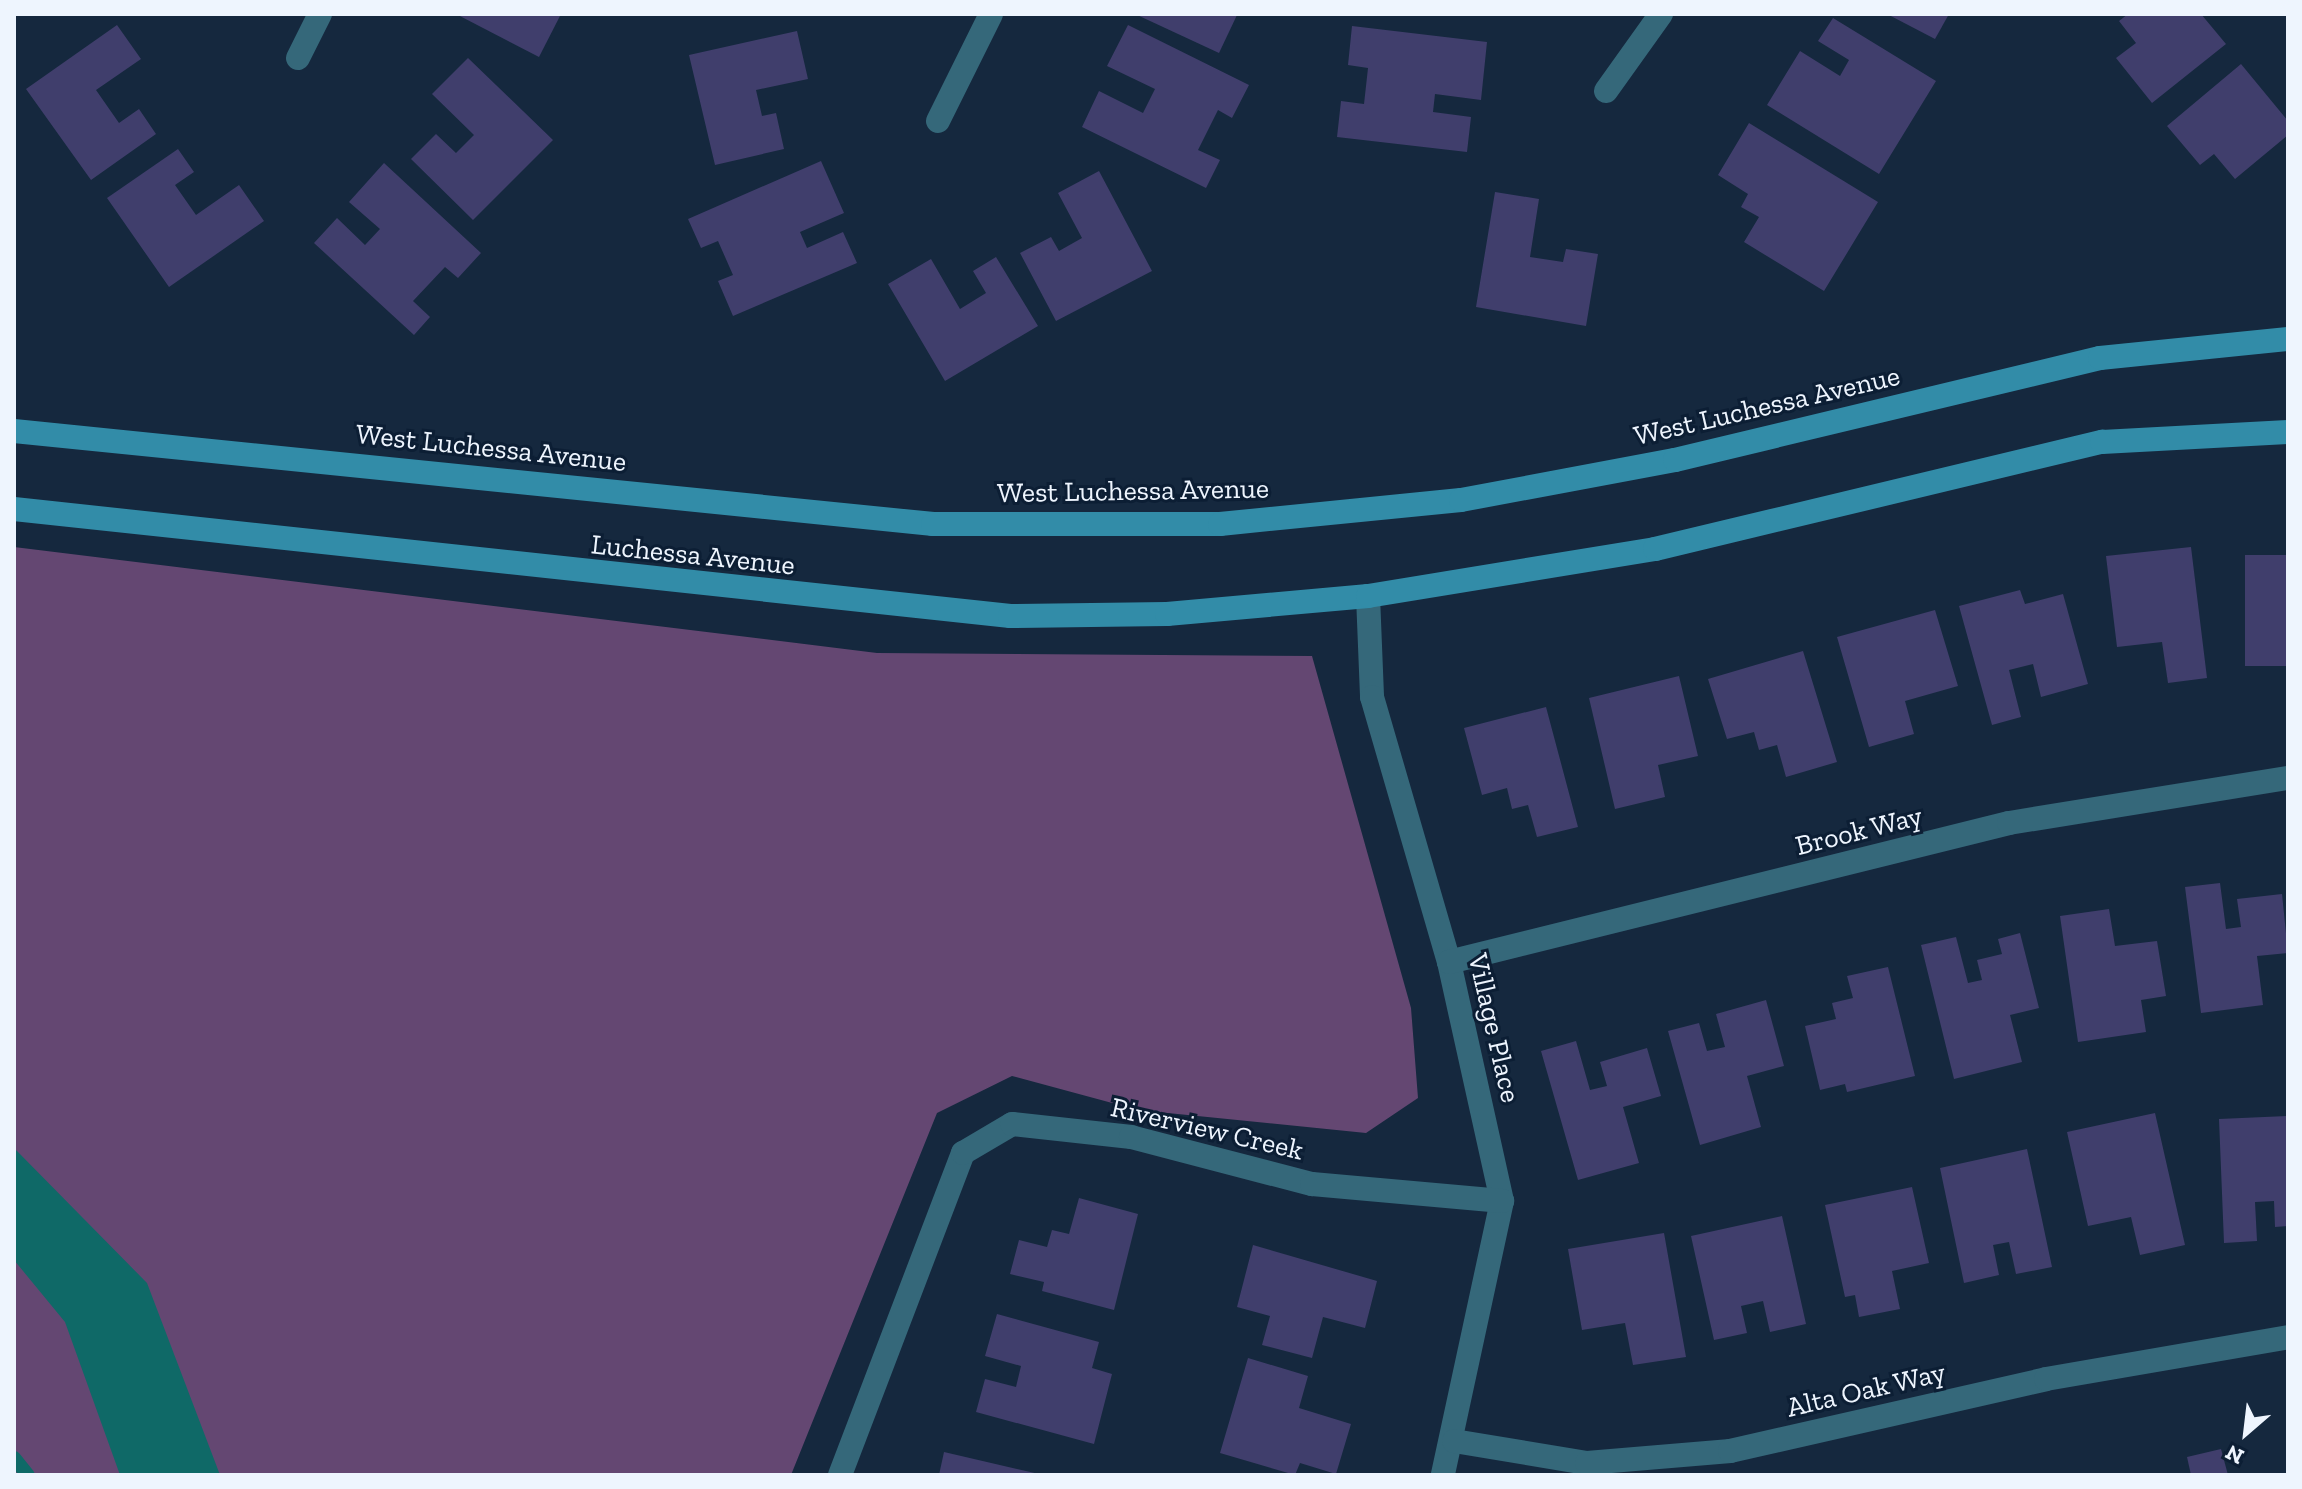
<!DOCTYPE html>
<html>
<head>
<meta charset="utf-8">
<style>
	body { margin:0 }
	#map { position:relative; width:2302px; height:1489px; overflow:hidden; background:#15283e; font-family:"Zilla Slab",serif }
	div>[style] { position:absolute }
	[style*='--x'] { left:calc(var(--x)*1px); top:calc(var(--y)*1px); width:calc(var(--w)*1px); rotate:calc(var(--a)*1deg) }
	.forest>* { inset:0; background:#644772 }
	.water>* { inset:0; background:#0f6967 }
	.stream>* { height:14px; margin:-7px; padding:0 7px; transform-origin:7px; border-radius:7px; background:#0f6967 }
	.building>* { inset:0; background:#403e6c; transform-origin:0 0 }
	.street>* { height:24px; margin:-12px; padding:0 12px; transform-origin:12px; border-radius:12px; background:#35687a }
	.secondary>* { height:24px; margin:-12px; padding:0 12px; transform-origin:12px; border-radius:12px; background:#328ca8 }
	span { translate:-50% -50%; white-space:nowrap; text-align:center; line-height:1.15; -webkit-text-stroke:6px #0c1e34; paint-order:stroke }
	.street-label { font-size:28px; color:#eef5fe }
	.frame { position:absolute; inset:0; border:16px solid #eef5fe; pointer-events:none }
	.north { position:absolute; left:2206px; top:1393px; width:80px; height:80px; -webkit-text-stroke:6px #0c1e34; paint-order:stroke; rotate:208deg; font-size:22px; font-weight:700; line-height:32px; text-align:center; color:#eef5fe }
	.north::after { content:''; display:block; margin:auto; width:28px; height:36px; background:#eef5fe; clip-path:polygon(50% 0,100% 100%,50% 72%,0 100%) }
</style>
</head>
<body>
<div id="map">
	<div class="forest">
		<i style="clip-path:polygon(14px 547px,877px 653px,1312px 656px,1411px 1008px,1418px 1098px,1366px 1133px,1138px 1110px,1012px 1076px,937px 1113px,791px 1475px,14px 1475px)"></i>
	</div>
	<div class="water">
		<i style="clip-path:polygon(14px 1148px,147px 1283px,220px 1475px,120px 1475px,65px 1322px,14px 1260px)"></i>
	</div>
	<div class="stream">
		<i style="--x:14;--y:1458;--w:22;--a:51"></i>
	</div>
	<div class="building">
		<i style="clip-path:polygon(456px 14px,561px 14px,539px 57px)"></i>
		<i style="clip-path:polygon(1135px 14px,1234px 14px,1237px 15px,1219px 53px)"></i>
		<i style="clip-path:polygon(1887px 14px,1949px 14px,1935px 39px)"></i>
		<i style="clip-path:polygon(2128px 14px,2201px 14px,2226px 44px,2152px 103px,2116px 58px,2136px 43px,2119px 21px)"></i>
		<i style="clip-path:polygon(1833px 18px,1936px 81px,1879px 174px,1767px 105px,1800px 51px,1840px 76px,1849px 60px,1818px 41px)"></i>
		<i style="clip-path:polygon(117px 25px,141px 59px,96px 90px,119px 123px,139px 109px,156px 134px,91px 180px,26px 89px)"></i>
		<i style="clip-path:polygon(1128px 25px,1249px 85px,1232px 118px,1218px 110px,1198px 150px,1220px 160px,1206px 188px,1082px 127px,1099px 91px,1143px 113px,1155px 89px,1107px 66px)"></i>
		<i style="clip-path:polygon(1352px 26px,1487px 42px,1481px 100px,1435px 94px,1433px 112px,1471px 117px,1467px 152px,1337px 137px,1341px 101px,1364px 104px,1368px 68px,1348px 65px)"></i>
		<i style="clip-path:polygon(797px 31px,808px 79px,756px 90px,762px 116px,776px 113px,784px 149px,715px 165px,689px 55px)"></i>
		<i style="clip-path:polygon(468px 58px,553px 140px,473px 220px,411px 159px,436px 134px,456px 153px,474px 135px,432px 94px)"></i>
		<i style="clip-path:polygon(2241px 64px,2288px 121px,2288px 135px,2235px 179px,2214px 154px,2200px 165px,2167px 126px)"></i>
		<i style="clip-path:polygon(1749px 123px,1878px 202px,1824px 291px,1744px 242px,1759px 217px,1741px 207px,1748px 194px,1718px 175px)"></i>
		<i style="clip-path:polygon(178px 149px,194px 172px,175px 185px,196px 215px,239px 185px,264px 221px,169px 287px,107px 198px)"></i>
		<i style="clip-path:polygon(821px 161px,844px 213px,800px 232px,807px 248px,843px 232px,857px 263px,733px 316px,718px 281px,733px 275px,718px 241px,701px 248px,688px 219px)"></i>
		<i style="clip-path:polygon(384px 163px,481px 253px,458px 278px,445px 267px,413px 301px,430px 317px,414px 335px,314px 243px,337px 218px,365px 245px,380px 229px,349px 202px)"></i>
		<i style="clip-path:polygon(1099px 171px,1152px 271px,1056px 321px,1020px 253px,1051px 237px,1059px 251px,1082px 238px,1058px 193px)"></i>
		<i style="clip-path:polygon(1495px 192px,1539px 199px,1530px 257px,1563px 262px,1566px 249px,1598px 254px,1586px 326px,1476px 307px)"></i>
		<i style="clip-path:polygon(996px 257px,1038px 326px,945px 381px,888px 284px,931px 259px,960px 309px,986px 293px,973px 271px)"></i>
		<i style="clip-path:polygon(2191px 547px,2207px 678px,2168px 683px,2162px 642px,2117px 647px,2106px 556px)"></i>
		<i style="left:2245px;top:555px;width:43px;height:111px"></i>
		<i style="clip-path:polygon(2020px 590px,2025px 604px,2063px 594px,2088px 684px,2041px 697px,2033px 664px,2009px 670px,2021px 717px,1992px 725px,1959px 606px)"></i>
		<i style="clip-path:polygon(1935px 610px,1958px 686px,1905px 701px,1914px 734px,1869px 747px,1837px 637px)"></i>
		<i style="clip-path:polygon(1803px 651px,1837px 762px,1786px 777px,1777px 745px,1759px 750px,1754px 732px,1727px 739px,1708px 679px)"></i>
		<i style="clip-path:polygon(1679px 676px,1698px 756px,1658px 765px,1665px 797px,1615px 809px,1589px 698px)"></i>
		<i style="clip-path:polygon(1546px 707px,1578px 827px,1537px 837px,1528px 805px,1512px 809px,1507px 788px,1482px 795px,1464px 728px)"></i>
		<i style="clip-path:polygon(2220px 883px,2226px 929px,2241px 927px,2237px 899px,2282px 894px,2288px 953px,2257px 956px,2263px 1005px,2201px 1013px,2185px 887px)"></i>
		<i style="clip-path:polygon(2109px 909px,2115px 946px,2157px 941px,2166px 996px,2141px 1000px,2146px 1032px,2078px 1042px,2060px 916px)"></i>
		<i style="clip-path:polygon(2020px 933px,2039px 1008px,2010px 1015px,2022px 1062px,1954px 1079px,1921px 945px,1956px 937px,1968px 983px,1982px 980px,1977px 960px,2002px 954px,1998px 939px)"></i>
		<i style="clip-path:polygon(1888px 967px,1915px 1076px,1847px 1092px,1845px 1084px,1820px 1090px,1805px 1026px,1836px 1019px,1832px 1003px,1853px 998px,1847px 976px)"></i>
		<i style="clip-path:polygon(1766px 1000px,1784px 1066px,1747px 1076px,1761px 1127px,1700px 1145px,1668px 1031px,1699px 1023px,1707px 1051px,1725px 1047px,1716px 1014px)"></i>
		<i style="clip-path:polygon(1576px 1041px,1590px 1090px,1607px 1086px,1600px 1062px,1647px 1048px,1661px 1096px,1623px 1107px,1639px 1163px,1578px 1180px,1541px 1051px)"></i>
		<i style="clip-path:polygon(2155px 1113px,2185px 1245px,2140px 1255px,2131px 1217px,2088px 1226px,2067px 1132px)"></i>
		<i style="clip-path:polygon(2287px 1116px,2288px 1226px,2275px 1227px,2274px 1201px,2255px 1202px,2257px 1241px,2224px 1243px,2219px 1119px)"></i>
		<i style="clip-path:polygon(2027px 1149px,2052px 1267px,2016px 1274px,2009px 1242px,1993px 1245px,1999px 1275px,1964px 1283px,1940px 1168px)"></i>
		<i style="clip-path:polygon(1912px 1187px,1929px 1263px,1892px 1271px,1900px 1309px,1859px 1317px,1855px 1295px,1845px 1297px,1825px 1205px)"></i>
		<i style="clip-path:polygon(1079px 1198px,1138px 1214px,1114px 1310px,1042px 1291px,1044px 1282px,1010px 1274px,1019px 1240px,1047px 1247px,1052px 1230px,1069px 1234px)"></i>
		<i style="clip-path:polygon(1782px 1216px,1806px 1324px,1770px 1332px,1763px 1301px,1741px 1306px,1747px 1333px,1714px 1340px,1691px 1236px)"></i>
		<i style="clip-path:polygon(1664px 1233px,1686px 1357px,1633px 1365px,1625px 1323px,1582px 1330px,1568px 1249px)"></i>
		<i style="clip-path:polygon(1253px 1245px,1377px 1281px,1365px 1328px,1323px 1317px,1312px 1358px,1262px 1345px,1270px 1316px,1237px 1307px)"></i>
		<i style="clip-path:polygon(997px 1314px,1099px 1342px,1092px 1368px,1112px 1374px,1094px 1444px,976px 1412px,985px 1379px,1016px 1387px,1021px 1366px,985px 1356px)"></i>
		<i style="clip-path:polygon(1248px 1358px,1308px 1376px,1299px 1408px,1351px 1424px,1336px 1474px,1300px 1463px,1295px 1475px,1220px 1453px)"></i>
		<i style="clip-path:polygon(2221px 1449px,2228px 1475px,2191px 1475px,2187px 1457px)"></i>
		<i style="clip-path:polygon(944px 1452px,1039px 1474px,1039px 1475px,939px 1475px)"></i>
	</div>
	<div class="street">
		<i style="--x:298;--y:58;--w:49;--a:-63.4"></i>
		<i style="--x:1606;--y:91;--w:95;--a:-54.5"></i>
		<i style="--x:938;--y:121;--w:119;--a:-63.6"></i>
		<i style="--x:1368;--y:596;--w:101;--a:87.7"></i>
		<i style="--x:1372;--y:697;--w:276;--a:73.8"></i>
		<i style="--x:1449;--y:962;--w:245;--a:77.5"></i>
		<i style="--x:1502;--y:1201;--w:280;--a:102.2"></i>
		<i style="--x:1449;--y:962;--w:577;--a:-13.94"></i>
		<i style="--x:2009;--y:823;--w:283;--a:-9.2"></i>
		<i style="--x:1454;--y:1441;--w:135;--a:9.4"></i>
		<i style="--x:1587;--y:1463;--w:144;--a:-4.8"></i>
		<i style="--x:1730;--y:1451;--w:324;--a:-12.8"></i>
		<i style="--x:2046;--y:1379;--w:246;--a:-9.8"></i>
		<i style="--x:840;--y:1475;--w:345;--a:-69.1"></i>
		<i style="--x:963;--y:1153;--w:57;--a:-30.6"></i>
		<i style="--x:1012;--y:1124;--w:120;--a:6.2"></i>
		<i style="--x:1131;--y:1137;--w:187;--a:14.6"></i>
		<i style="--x:1312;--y:1184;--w:191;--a:5.1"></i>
	</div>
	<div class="secondary">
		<i style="--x:14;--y:431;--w:924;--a:5.78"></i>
		<i style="--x:933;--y:524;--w:287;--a:0"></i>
		<i style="--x:1220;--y:524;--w:242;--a:-5.7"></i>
		<i style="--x:1461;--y:500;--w:218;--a:-10.6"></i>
		<i style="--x:1675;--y:460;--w:437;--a:-13.5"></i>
		<i style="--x:2100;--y:358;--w:189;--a:-5.8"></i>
		<i style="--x:14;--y:509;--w:1002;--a:6.13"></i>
		<i style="--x:1010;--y:616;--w:157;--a:-0.7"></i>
		<i style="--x:1167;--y:614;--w:202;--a:-5.1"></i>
		<i style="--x:1368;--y:596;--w:291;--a:-9.3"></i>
		<i style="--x:1655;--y:549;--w:460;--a:-13.5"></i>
		<i style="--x:2102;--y:442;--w:186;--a:-3.1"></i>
	</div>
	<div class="street-label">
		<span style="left:1767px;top:406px;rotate:-13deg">West Luchessa Avenue</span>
		<span style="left:491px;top:448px;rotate:6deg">West Luchessa Avenue</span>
		<span style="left:1133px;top:491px;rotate:-1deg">West Luchessa Avenue</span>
		<span style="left:693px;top:555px;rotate:6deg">Luchessa Avenue</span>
		<span style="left:1859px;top:831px;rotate:-14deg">Brook Way</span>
		<span style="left:1494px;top:1028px;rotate:77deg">Village Place</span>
		<span style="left:1207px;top:1129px;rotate:13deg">Riverview Creek</span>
		<span style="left:1866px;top:1390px;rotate:-13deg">Alta Oak Way</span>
	</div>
	<div class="frame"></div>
	<div class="north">N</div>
</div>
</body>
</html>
